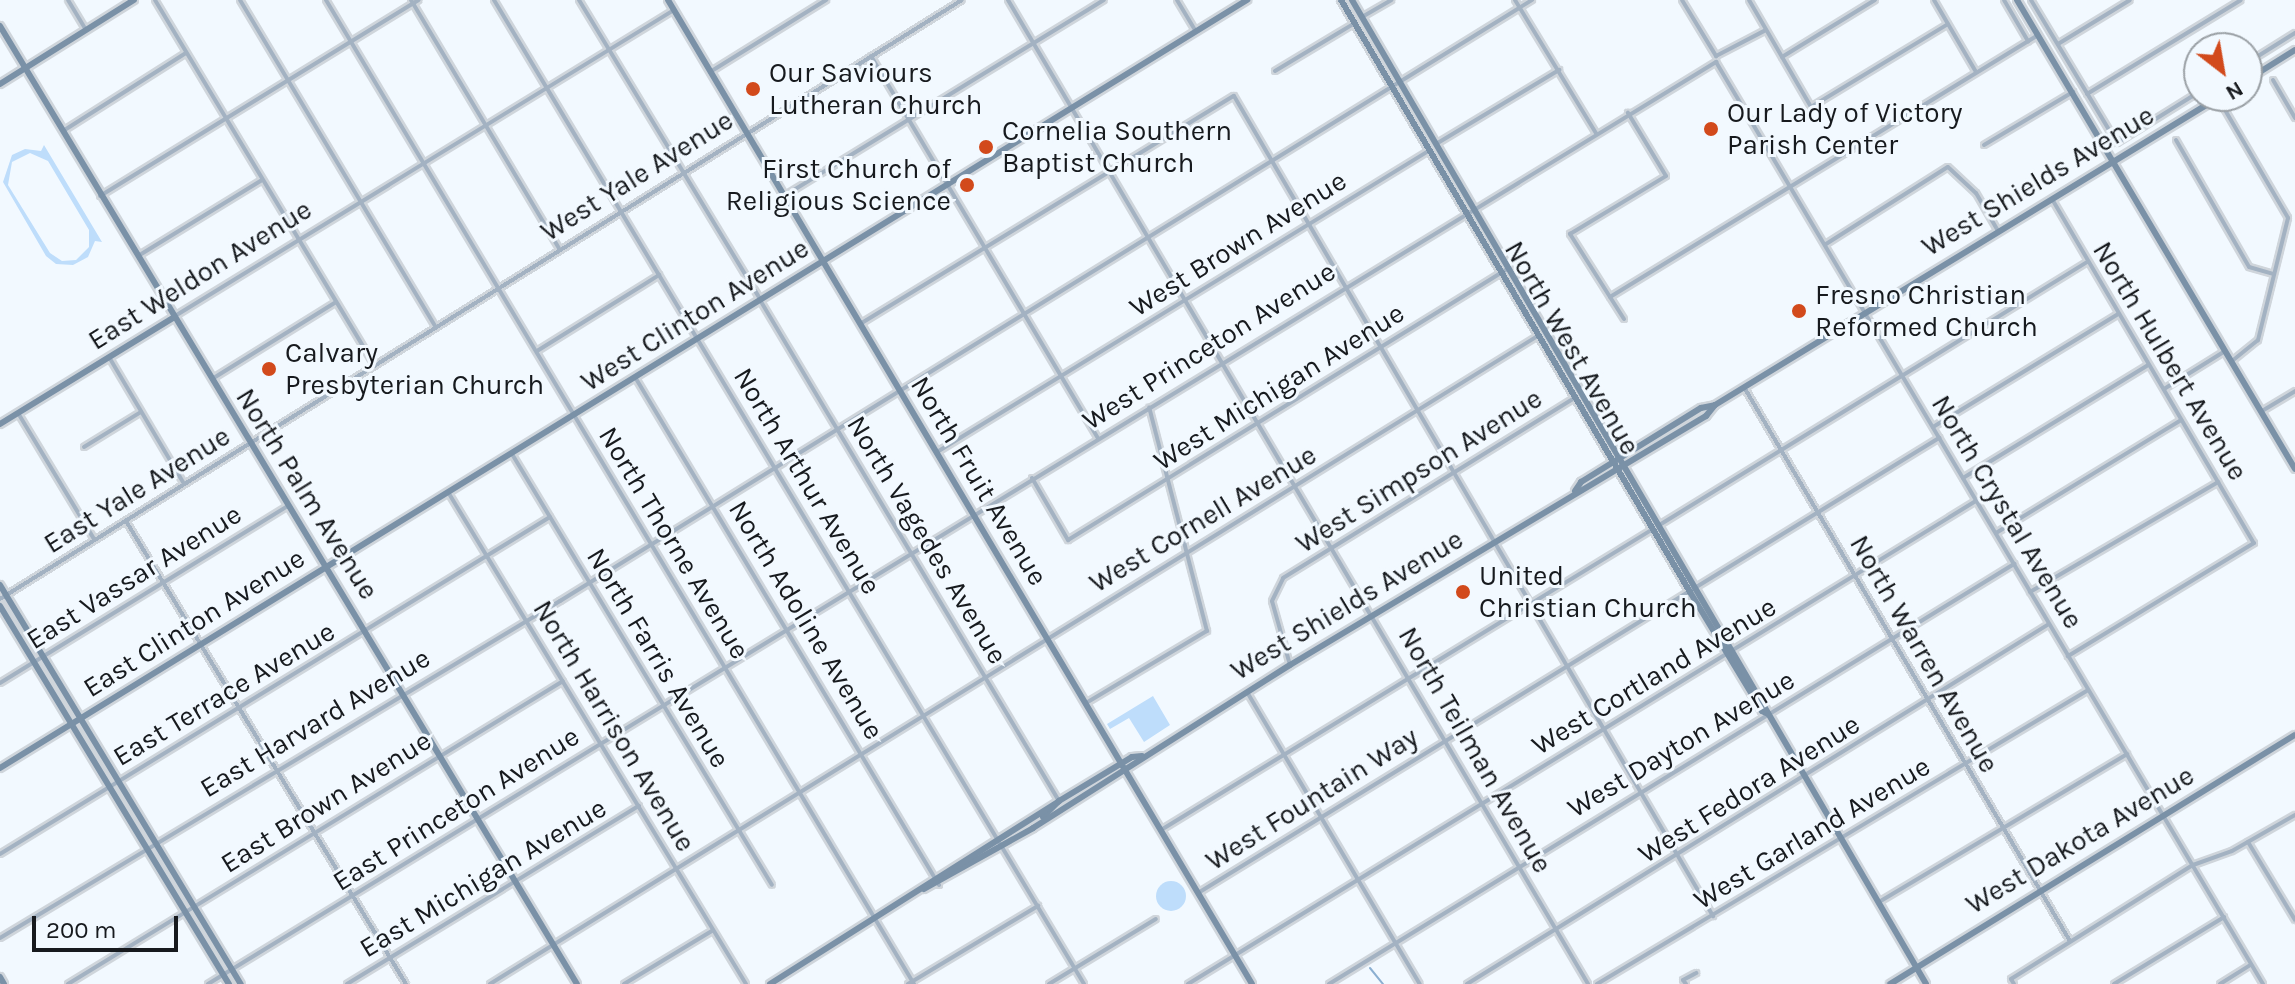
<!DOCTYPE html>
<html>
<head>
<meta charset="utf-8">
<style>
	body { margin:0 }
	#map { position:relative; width:2295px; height:984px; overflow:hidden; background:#f2f9ff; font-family:Karla,sans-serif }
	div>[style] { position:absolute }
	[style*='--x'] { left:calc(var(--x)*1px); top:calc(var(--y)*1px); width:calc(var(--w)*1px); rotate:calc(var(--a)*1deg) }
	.green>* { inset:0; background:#beddfb }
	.round { border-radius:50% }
	.stream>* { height:2px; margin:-1px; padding:0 1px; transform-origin:1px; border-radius:1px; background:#8bafd1 }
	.roads { filter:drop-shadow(2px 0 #cfd5db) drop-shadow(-2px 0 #cfd5db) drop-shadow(0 2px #cfd5db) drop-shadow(0 -2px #cfd5db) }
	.street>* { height:4px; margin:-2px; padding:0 2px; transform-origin:2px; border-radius:2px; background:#a3b2c2 }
	.secondary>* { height:6px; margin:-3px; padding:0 3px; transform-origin:3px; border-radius:3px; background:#7a91a7 }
	.dots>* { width:22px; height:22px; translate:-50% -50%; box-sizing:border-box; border:4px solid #f2f9ff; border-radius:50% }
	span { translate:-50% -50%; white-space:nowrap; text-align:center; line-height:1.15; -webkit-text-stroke:6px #f2f9ff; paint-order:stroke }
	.poi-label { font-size:28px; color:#171a1e }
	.left { translate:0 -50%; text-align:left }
	.right { translate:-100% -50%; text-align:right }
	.street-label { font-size:28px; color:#171a1e }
	.north { position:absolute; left:2183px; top:32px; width:80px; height:80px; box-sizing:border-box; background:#f2f9ff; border:2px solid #9aa0a5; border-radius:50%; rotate:149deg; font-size:22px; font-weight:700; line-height:32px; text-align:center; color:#171a1e }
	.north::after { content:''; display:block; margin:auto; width:28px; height:36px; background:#d24a1c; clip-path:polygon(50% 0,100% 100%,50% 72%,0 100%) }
	.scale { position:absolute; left:32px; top:916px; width:146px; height:36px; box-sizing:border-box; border:4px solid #171a1e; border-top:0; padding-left:10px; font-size:24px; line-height:28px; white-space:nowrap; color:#171a1e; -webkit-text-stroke:6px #f2f9ff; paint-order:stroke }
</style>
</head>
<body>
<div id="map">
	<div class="green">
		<i style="clip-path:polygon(evenodd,44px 145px,102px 242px,95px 241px,88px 257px,73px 265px,56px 264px,46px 256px,3px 182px,12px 155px,25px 149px,41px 151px,44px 145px,30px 153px,48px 161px,89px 230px,89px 247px,76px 260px,62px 261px,50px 253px,8px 185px,12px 162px,30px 153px)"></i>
		<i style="clip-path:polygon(1153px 696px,1170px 725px,1144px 742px,1129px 718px,1110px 729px,1107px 724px)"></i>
		<i class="round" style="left:1156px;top:881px;width:30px;height:30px"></i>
	</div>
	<div class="stream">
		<i style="--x:1370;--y:968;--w:21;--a:51"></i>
	</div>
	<div class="roads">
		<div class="street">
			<i style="--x:68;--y:0;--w:35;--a:59"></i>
			<i style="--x:155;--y:0;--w:426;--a:59"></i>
			<i style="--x:240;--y:0;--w:381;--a:59.1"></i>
			<i style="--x:326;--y:0;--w:1146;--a:59.14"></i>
			<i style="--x:411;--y:0;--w:289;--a:59.2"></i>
			<i style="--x:494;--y:0;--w:1147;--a:59.05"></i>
			<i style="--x:579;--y:0;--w:350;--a:58.8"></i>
			<i style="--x:1008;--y:0;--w:1142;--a:59.48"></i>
			<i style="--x:1177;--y:0;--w:37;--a:59"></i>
			<i style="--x:1515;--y:0;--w:156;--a:58.7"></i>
			<i style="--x:1682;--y:0;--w:66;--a:58.7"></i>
			<i style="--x:1716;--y:56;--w:56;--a:-27.5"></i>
			<i style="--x:1749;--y:0;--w:124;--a:59.9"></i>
			<i style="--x:1811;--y:107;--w:160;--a:-31.2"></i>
			<i style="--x:1934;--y:0;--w:83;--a:59.7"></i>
			<i style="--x:2004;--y:0;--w:48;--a:59.7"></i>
			<i style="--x:2031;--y:0;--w:167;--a:59"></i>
			<i style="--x:2117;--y:143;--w:97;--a:-31.9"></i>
			<i style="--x:1362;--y:17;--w:34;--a:-30"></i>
			<i style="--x:2058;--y:44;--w:84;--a:-31.4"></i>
			<i style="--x:871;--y:56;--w:444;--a:59.3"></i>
			<i style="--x:1782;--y:57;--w:109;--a:-31.5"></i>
			<i style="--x:2247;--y:63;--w:57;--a:-32"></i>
			<i style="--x:1275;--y:71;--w:93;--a:-31"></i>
			<i style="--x:710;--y:72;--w:137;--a:-31.8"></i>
			<i style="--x:2273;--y:80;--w:44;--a:59.9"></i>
			<i style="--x:2087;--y:94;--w:180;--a:-31.4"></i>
			<i style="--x:2218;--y:98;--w:139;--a:59.7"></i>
			<i style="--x:2288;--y:218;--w:126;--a:103.8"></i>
			<i style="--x:2258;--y:340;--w:35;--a:141"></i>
			<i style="--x:63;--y:131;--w:146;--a:-32.4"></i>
			<i style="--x:2176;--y:140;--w:146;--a:60.1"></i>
			<i style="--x:2249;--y:267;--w:25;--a:16"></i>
			<i style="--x:1436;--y:144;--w:144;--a:-31"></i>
			<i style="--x:1984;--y:145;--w:104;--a:-30.8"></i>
			<i style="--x:100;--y:196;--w:374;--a:-31.6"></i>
			<i style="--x:784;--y:196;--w:375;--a:-31.5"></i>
			<i style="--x:2052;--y:199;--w:399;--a:59.6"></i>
			<i style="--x:2254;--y:543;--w:218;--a:148.7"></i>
			<i style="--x:1826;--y:244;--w:144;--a:-32.3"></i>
			<i style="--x:1948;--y:167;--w:38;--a:43"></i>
			<i style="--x:1976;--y:193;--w:44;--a:59.9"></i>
			<i style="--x:138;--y:256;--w:145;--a:-31.5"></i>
			<i style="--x:1610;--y:297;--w:502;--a:-31.47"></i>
			<i style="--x:760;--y:300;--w:583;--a:59.17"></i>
			<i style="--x:175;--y:316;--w:585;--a:-31.52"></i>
			<i style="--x:1624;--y:319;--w:101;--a:-122.4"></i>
			<i style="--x:1570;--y:234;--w:112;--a:-31.1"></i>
			<i style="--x:1666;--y:176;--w:74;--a:-121.1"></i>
			<i style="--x:860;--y:324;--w:438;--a:-31.4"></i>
			<i style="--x:1234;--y:96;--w:950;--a:59.71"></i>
			<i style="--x:537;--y:351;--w:144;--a:-31.9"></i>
			<i style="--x:109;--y:357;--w:147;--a:59.4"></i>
			<i style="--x:635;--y:377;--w:592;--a:59.1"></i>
			<i style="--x:212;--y:379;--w:146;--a:-31.8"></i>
			<i style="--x:1744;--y:387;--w:643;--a:59.53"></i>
			<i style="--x:2164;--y:389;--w:72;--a:-31.9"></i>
			<i style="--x:2262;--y:411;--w:39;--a:-31"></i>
			<i style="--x:18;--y:413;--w:147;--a:58.9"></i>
			<i style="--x:1933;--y:427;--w:217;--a:-31.4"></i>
			<i style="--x:84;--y:447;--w:67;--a:-31.6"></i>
			<i style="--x:937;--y:452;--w:578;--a:-31.49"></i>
			<i style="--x:512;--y:454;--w:503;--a:58.9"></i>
			<i style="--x:1032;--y:478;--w:72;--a:59.9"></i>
			<i style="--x:1068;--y:540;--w:518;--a:-31.67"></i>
			<i style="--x:1963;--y:478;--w:217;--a:-31.4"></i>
			<i style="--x:448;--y:492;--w:575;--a:58.8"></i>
			<i style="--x:126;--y:521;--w:541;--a:58.84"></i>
			<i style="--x:1661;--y:524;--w:500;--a:-31.59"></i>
			<i style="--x:1996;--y:533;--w:217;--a:-31.4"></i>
			<i style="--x:2030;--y:592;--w:218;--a:-30.3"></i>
			<i style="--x:0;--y:599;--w:1133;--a:-31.91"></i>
			<i style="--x:1290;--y:665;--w:66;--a:-105.7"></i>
			<i style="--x:1272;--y:601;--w:25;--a:-64"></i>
			<i style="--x:1283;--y:578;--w:344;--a:-31.7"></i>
			<i style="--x:0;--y:683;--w:339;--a:-31.6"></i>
			<i style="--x:1247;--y:692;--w:339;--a:59.4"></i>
			<i style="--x:1086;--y:703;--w:141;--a:-30.8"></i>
			<i style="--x:1207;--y:631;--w:231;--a:-104.5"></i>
			<i style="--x:1161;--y:830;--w:577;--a:-31.46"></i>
			<i style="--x:2248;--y:842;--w:91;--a:58.9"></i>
			<i style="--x:0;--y:854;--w:645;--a:-31.5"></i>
			<i style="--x:1198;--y:893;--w:870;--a:-31.55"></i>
			<i style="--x:1879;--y:902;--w:289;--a:-30.8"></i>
			<i style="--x:0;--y:938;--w:654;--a:-31.04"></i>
			<i style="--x:560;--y:601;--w:1143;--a:-31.73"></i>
			<i style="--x:68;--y:984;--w:580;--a:-31.47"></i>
			<i style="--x:208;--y:984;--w:1768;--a:-31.44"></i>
			<i style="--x:1716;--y:62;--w:1072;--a:59.32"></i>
			<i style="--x:347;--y:984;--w:342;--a:-31.4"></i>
			<i style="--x:490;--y:984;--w:1234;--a:-31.74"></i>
			<i style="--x:624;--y:984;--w:103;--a:-31.1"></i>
			<i style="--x:908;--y:984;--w:152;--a:-31"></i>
			<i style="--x:1049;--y:984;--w:125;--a:-31.3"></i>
			<i style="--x:1188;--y:984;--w:924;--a:-31.51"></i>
			<i style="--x:1329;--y:984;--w:804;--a:-31.51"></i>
			<i style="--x:1467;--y:984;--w:684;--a:-31.74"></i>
			<i style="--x:1597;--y:984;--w:572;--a:-30.91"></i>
			<i style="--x:1686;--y:984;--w:5;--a:-127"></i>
			<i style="--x:1683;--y:980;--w:15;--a:-28"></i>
			<i style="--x:2014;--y:984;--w:6;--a:-121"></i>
			<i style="--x:2011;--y:979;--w:215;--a:-32.1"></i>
			<i style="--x:2193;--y:865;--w:41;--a:-19.7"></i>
			<i style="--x:2232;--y:851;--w:73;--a:-29.7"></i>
			<i style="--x:2114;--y:984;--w:129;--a:-31.3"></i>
			<i style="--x:2220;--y:984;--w:36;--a:-32"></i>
		</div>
		<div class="secondary">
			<i style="--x:668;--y:0;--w:1144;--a:59.31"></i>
			<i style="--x:1341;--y:0;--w:687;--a:59.48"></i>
			<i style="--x:1690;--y:592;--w:139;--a:58.8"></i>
			<i style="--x:1762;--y:711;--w:7;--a:27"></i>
			<i style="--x:1352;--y:0;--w:1139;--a:59.74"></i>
			<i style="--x:2017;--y:0;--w:545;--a:59.34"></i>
			<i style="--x:0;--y:26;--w:1118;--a:58.94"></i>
			<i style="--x:2247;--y:80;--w:57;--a:-32"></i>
			<i style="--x:0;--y:84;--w:158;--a:-32.1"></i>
			<i style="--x:0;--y:424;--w:203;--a:-31.5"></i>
			<i style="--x:1575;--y:491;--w:11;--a:-56"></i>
			<i style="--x:1581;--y:482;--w:141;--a:-31.7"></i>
			<i style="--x:1701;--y:408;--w:14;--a:-12"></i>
			<i style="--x:1715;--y:405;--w:593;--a:-31.41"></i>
			<i style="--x:0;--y:585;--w:466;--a:58.9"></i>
			<i style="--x:0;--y:606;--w:442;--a:58.8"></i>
			<i style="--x:0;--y:768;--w:1465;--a:-31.63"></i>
			<i style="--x:1043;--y:817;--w:23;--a:-45"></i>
			<i style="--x:924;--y:889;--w:125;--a:-29.2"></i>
			<i style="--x:1033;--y:828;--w:304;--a:-32.4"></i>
			<i style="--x:1290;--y:665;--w:485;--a:-30.9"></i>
			<i style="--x:1706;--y:416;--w:14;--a:-51"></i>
			<i style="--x:0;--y:977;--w:8;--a:60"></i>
			<i style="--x:770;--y:984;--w:342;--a:-32.3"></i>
			<i style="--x:1059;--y:801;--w:85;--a:-31.1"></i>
			<i style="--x:1132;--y:757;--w:10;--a:-6"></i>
			<i style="--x:1890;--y:984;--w:475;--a:-31.6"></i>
		</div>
	</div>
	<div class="dots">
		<i style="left:753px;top:89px;background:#d24a1c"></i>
		<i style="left:1711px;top:129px;background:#d24a1c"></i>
		<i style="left:986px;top:147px;background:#d24a1c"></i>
		<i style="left:967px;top:185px;background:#d24a1c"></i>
		<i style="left:1799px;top:311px;background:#d24a1c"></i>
		<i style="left:269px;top:369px;background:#d24a1c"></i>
		<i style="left:1463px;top:592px;background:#d24a1c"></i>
	</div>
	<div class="poi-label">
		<span class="left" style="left:769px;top:89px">Our Saviours<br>Lutheran Church</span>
		<span class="left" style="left:1727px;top:129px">Our Lady of Victory<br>Parish Center</span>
		<span class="left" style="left:1002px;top:147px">Cornelia Southern<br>Baptist Church</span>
		<span class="right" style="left:951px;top:185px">First Church of<br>Religious Science</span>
		<span class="left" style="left:1815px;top:311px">Fresno Christian<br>Reformed Church</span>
		<span class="left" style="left:285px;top:369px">Calvary<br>Presbyterian Church</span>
		<span class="left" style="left:1479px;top:592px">United<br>Christian Church</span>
	</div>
	<div class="street-label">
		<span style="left:637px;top:176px;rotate:-32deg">West Yale Avenue</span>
		<span style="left:2038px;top:181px;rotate:-31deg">West Shields Avenue</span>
		<span style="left:1238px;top:244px;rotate:-32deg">West Brown Avenue</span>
		<span style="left:200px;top:275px;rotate:-32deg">East Weldon Avenue</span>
		<span style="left:695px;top:315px;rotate:-32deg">West Clinton Avenue</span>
		<span style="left:1209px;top:346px;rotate:-32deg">West Princeton Avenue</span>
		<span style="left:1572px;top:348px;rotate:60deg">North West Avenue</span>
		<span style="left:2170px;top:361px;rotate:59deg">North Hulbert Avenue</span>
		<span style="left:1279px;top:387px;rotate:-32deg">West Michigan Avenue</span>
		<span style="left:1419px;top:471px;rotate:-32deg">West Simpson Avenue</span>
		<span style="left:807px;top:481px;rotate:59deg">North Arthur Avenue</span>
		<span style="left:979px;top:481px;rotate:59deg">North Fruit Avenue</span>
		<span style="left:137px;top:490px;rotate:-32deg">East Yale Avenue</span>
		<span style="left:307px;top:494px;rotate:58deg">North Palm Avenue</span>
		<span style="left:2007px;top:512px;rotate:59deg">North Crystal Avenue</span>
		<span style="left:1203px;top:519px;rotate:-31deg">West Cornell Avenue</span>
		<span style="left:927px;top:540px;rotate:59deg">North Vagedes Avenue</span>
		<span style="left:674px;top:543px;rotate:59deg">North Thorne Avenue</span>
		<span style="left:134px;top:577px;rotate:-32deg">East Vassar Avenue</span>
		<span style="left:1347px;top:605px;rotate:-31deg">West Shields Avenue</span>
		<span style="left:806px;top:620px;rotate:59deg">North Adoline Avenue</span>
		<span style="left:194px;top:623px;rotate:-32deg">East Clinton Avenue</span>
		<span style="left:1924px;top:654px;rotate:60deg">North Warren Avenue</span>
		<span style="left:658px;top:658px;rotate:59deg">North Farris Avenue</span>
		<span style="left:1654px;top:676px;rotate:-31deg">West Cortland Avenue</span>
		<span style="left:224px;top:694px;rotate:-31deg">East Terrace Avenue</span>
		<span style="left:315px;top:723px;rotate:-31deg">East Harvard Avenue</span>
		<span style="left:614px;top:726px;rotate:59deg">North Harrison Avenue</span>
		<span style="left:1681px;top:744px;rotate:-31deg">West Dayton Avenue</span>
		<span style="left:1475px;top:750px;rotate:60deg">North Teilman Avenue</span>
		<span style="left:1749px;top:789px;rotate:-32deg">West Fedora Avenue</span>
		<span style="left:1312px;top:799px;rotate:-32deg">West Fountain Way</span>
		<span style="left:326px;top:802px;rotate:-32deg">East Brown Avenue</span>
		<span style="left:456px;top:809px;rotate:-32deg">East Princeton Avenue</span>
		<span style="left:1812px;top:833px;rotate:-31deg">West Garland Avenue</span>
		<span style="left:2080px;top:840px;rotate:-31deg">West Dakota Avenue</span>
		<span style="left:483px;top:878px;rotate:-31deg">East Michigan Avenue</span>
	</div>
	<div class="north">N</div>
	<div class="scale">200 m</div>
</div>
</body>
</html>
